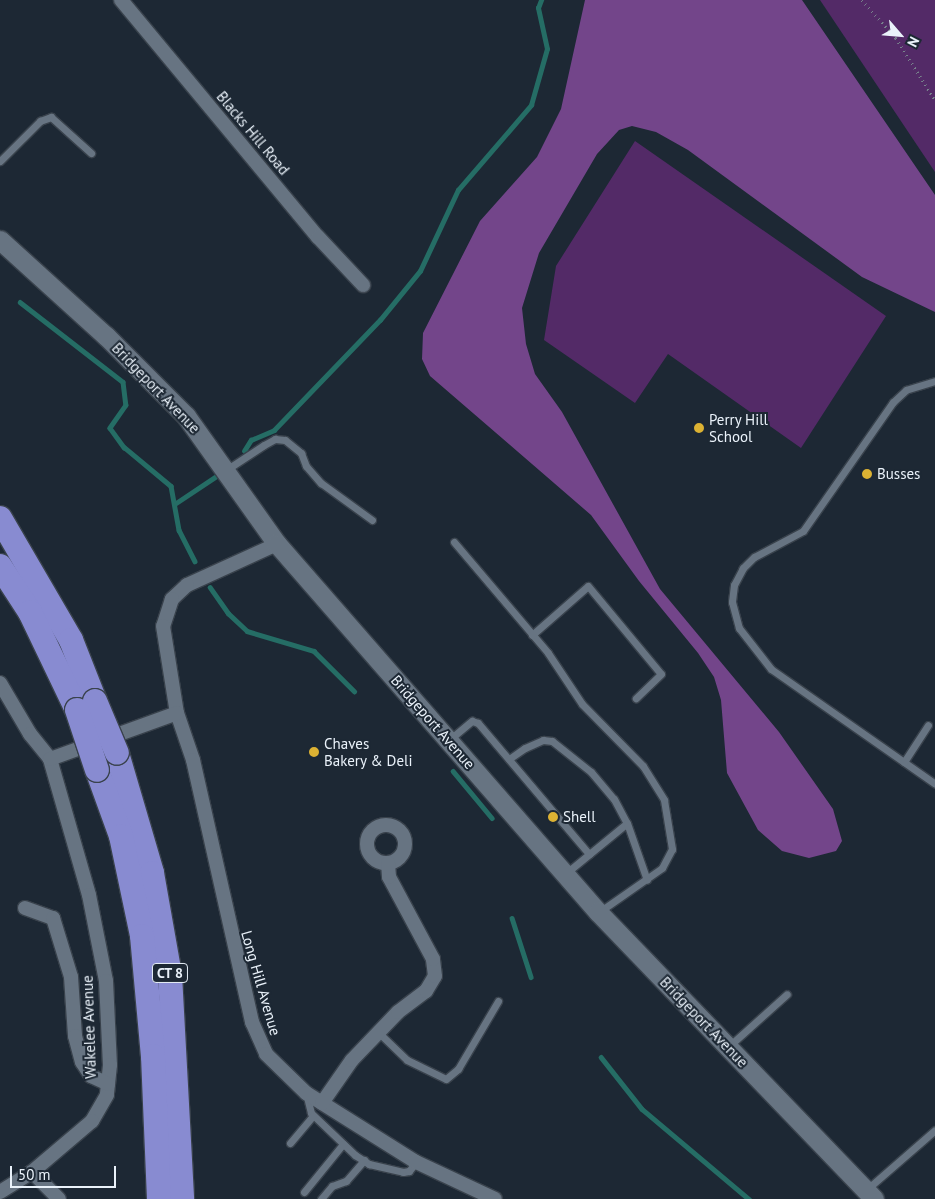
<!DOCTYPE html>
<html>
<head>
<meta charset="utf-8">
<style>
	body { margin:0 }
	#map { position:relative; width:935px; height:1199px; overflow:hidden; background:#1d2834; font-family:"PT Sans",sans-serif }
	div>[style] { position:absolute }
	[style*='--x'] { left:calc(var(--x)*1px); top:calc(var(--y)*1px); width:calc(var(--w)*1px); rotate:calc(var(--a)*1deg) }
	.green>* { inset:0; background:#532a67 }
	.forest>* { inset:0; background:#73458a }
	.stream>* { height:4.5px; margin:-2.25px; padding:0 2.25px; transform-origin:2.25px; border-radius:2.25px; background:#256d65 }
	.path>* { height:2.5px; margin-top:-1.25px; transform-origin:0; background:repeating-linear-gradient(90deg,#78828c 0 1px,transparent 0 5px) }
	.roads { filter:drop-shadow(1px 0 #39424c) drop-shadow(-1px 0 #39424c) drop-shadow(0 1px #39424c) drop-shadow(0 -1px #39424c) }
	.lane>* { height:7px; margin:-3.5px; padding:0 3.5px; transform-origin:3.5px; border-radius:3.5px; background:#677482 }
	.street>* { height:14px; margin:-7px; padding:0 7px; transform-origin:7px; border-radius:7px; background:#677482 }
	.street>.ring { margin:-7px; padding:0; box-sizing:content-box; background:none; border:14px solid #677482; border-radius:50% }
	.secondary>* { height:19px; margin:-9.5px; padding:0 9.5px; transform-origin:9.5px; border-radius:9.5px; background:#677482 }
	.highway>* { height:24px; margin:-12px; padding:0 12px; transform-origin:12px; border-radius:12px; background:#888bd1 }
	.bridges { filter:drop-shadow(1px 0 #39424c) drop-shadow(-1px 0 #39424c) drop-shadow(0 1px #39424c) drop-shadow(0 -1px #39424c) }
	.highway-bridge>* { height:24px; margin:-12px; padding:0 12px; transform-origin:12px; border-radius:12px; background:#888bd1 }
	.dots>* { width:14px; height:14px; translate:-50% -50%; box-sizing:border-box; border:2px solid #1d2834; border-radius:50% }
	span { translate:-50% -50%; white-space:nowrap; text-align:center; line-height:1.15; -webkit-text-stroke:4px #1d2834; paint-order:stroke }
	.shield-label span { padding:1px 4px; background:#1d2834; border:1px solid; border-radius:4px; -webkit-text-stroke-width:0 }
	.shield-label { font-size:14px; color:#eaf2fa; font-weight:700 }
	.street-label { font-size:15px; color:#eaf2fa }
	.poi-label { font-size:15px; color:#eaf2fa }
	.left { translate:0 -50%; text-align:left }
	.north { position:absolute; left:875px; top:10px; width:50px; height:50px; -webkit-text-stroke:4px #1d2834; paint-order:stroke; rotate:117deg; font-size:14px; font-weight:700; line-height:20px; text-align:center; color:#eaf2fa }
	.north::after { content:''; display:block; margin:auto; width:18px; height:22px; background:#eaf2fa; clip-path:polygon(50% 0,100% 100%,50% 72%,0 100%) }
	.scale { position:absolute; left:10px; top:1166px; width:106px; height:22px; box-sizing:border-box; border:2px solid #eaf2fa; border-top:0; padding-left:6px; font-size:15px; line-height:18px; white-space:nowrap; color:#eaf2fa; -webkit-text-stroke:4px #1d2834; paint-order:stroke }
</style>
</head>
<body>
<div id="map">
	<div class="green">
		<i style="clip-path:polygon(820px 0,935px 0,935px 172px)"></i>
		<i style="clip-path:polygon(635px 141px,886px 316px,801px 448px,668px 354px,635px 403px,544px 340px,556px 266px)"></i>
	</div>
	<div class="forest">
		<i style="clip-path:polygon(585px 0,802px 0,935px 195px,935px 312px,862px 277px,688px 150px,656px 132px,632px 126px,619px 130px,597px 154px,539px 253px,522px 308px,526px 344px,535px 374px,562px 412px,660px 589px,779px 732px,833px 809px,842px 841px,836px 851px,809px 858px,782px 851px,758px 830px,727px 773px,721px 700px,714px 677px,698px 653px,639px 581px,591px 515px,430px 376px,422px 359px,423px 333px,480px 221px,537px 157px,561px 109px)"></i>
	</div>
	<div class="stream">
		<i style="--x:20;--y:302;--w:130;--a:37.8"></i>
		<i style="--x:123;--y:382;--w:23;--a:83"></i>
		<i style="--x:126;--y:405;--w:28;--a:125"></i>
		<i style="--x:110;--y:428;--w:24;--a:54"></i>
		<i style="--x:124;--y:447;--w:61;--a:39.7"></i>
		<i style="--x:171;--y:486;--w:45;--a:79.7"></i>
		<i style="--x:179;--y:530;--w:35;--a:63"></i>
		<i style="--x:244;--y:451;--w:13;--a:-58"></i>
		<i style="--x:251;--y:440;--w:25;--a:-23"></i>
		<i style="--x:274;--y:430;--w:153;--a:-46.1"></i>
		<i style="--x:380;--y:320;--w:63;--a:-50.8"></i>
		<i style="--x:420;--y:271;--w:89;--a:-64.9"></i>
		<i style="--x:458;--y:190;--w:112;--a:-49.3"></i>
		<i style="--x:531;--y:105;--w:58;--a:-74.1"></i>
		<i style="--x:547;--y:49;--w:42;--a:-102.4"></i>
		<i style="--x:538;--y:8;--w:9;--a:-69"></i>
		<i style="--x:176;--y:503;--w:47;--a:-33.7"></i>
		<i style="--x:210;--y:587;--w:32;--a:55"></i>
		<i style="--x:228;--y:613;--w:26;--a:43"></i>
		<i style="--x:247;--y:631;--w:70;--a:16.6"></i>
		<i style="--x:314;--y:651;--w:57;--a:45"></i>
		<i style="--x:453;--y:771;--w:61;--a:50.3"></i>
		<i style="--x:512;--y:918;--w:62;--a:72.1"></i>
		<i style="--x:601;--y:1057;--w:66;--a:51.7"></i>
		<i style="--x:642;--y:1109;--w:140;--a:40.1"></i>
	</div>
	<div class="path">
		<i style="--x:862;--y:0;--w:51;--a:48.2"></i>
		<i style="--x:896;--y:38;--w:73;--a:57.8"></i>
	</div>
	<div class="roads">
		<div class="lane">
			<i style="--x:0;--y:161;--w:57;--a:-45"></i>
			<i style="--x:40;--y:121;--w:12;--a:-20"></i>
			<i style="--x:51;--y:117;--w:54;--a:42"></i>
			<i style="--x:935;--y:381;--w:30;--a:163"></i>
			<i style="--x:906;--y:390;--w:18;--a:137"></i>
			<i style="--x:893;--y:402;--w:157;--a:124.9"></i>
			<i style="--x:803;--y:531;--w:55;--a:152"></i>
			<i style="--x:754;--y:557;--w:16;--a:135"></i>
			<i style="--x:743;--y:568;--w:19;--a:118"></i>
			<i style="--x:734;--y:585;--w:17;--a:97"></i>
			<i style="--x:732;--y:602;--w:27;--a:75"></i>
			<i style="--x:739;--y:628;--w:52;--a:52"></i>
			<i style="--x:771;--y:669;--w:200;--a:35"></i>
			<i style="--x:226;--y:470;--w:45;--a:-33.3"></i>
			<i style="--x:264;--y:445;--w:13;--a:-29"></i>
			<i style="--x:275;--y:439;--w:10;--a:6"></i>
			<i style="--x:285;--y:440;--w:21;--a:39"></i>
			<i style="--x:301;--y:453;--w:14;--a:69"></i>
			<i style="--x:306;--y:466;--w:23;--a:49"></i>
			<i style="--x:321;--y:483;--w:63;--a:36"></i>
			<i style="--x:454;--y:542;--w:145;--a:49.7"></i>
			<i style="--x:548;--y:653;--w:61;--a:56.3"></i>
			<i style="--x:582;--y:704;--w:87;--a:45.5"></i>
			<i style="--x:643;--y:766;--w:40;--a:58"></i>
			<i style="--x:664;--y:800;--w:50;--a:80.7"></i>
			<i style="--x:672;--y:849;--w:21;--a:118"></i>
			<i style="--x:662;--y:868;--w:77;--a:145.1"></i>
			<i style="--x:532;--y:635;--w:74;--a:-41.2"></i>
			<i style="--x:588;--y:586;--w:114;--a:50.3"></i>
			<i style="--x:661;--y:674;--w:35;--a:136"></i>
			<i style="--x:449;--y:740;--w:30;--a:-40"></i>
			<i style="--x:472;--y:721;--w:6;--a:18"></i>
			<i style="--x:478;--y:723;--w:172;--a:49.7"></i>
			<i style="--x:509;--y:759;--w:19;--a:-35"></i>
			<i style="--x:525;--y:748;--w:20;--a:-24"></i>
			<i style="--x:543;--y:740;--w:9;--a:6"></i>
			<i style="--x:552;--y:741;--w:50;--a:38.5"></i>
			<i style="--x:591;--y:772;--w:35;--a:50"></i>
			<i style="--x:614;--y:799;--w:27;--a:62"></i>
			<i style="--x:904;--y:762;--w:44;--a:-57"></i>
			<i style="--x:565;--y:874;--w:80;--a:-39.4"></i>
			<i style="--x:627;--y:823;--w:60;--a:70.7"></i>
			<i style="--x:378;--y:1032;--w:40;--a:44"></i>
			<i style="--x:407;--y:1060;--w:43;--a:26"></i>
			<i style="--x:446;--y:1079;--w:16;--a:-40"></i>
			<i style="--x:458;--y:1069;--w:79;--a:-59.5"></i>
			<i style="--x:728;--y:1047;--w:79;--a:-41.9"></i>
			<i style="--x:306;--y:1093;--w:21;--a:76"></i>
			<i style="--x:311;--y:1113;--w:61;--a:43.7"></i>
			<i style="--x:355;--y:1155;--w:17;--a:33"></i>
			<i style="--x:369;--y:1164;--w:35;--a:13"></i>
			<i style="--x:403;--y:1172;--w:6;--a:-9"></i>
			<i style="--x:409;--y:1171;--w:11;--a:-52"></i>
			<i style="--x:290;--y:1143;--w:35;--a:-50"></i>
			<i style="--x:866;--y:1190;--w:91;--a:-41"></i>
			<i style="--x:304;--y:1192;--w:62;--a:-50.9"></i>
			<i style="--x:321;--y:1199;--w:17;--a:-50"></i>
			<i style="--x:332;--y:1186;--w:15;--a:-20"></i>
			<i style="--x:346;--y:1181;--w:28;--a:-49"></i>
		</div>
		<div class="street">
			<i style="--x:121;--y:0;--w:308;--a:50.3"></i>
			<i style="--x:318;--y:237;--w:66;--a:46.8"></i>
			<i style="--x:277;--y:544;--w:99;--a:155.5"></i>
			<i style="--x:187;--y:585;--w:21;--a:137"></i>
			<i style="--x:172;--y:599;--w:28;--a:108"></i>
			<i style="--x:163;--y:626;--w:88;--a:80.9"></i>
			<i style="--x:177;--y:713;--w:50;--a:71.2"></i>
			<i style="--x:193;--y:760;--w:269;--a:77.3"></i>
			<i style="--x:252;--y:1022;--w:35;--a:66"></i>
			<i style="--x:266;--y:1054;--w:56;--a:44.3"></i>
			<i style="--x:306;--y:1093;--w:130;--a:32.1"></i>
			<i style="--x:416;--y:1162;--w:87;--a:25.1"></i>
			<i style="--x:0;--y:683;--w:59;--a:59.5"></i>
			<i style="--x:30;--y:734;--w:32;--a:51"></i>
			<i style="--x:50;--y:759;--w:141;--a:74"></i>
			<i style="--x:89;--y:895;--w:88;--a:78.8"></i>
			<i style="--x:106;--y:981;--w:84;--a:87.3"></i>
			<i style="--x:110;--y:1065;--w:30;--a:96"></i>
			<i style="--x:107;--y:1095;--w:30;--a:120"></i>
			<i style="--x:92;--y:1121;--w:79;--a:139.6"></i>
			<i style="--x:32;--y:1172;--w:38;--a:148"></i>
			<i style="--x:50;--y:759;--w:135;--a:-19.9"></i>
			<i class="ring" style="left:367px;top:825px;width:24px;height:24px"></i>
			<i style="--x:25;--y:908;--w:30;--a:20"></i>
			<i style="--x:53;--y:918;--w:62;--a:73"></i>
			<i style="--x:71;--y:977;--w:59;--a:86.1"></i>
			<i style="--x:75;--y:1036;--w:27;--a:75"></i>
			<i style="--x:82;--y:1062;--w:17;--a:57"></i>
			<i style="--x:91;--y:1076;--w:19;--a:25"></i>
			<i style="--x:322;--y:1103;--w:52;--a:-55.1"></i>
			<i style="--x:352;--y:1060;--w:66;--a:-46.2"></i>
			<i style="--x:398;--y:1012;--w:35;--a:-37"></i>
			<i style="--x:426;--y:991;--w:17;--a:-59"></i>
			<i style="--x:435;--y:976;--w:17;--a:-97"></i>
			<i style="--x:433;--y:959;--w:93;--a:-118.2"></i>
			<i style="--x:389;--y:877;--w:14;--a:-94"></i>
			<i style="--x:32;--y:1172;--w:38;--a:45"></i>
		</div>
		<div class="secondary">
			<i style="--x:0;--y:240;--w:143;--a:42.2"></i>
			<i style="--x:106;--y:336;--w:113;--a:45"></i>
			<i style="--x:186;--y:416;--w:157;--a:54.6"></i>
			<i style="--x:277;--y:544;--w:488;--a:48.9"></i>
			<i style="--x:598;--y:912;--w:398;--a:46.1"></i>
		</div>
		<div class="highway">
			<i style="--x:0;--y:518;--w:141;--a:59.8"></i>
			<i style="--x:71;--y:640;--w:66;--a:68.5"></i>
			<i style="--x:0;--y:566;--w:55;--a:56.9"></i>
			<i style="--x:30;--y:612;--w:109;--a:64.4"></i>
			<i style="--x:117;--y:753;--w:125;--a:73.7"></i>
			<i style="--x:152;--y:873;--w:104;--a:80"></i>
			<i style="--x:170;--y:975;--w:224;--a:86.9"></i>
			<i style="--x:97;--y:770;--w:70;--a:70"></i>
			<i style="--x:121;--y:836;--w:102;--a:78.1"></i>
			<i style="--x:142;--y:936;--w:121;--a:84.8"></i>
			<i style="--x:153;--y:1056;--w:143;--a:87.6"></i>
		</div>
	</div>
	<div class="bridges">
		<div class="highway-bridge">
			<i style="--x:95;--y:701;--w:56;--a:67.1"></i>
			<i style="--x:77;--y:710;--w:63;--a:71.6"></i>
		</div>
	</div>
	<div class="dots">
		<i style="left:699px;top:428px;background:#dcb233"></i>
		<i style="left:867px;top:474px;background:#dcb233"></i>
		<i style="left:314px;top:752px;background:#dcb233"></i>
		<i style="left:553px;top:817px;background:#dcb233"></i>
	</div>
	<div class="shield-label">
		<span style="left:170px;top:973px">CT 8</span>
	</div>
	<div class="street-label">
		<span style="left:253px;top:133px;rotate:50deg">Blacks Hill Road</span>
		<span style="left:156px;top:388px;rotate:46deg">Bridgeport Avenue</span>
		<span style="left:433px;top:722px;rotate:49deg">Bridgeport Avenue</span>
		<span style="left:261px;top:983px;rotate:74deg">Long Hill Avenue</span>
		<span style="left:704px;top:1022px;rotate:46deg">Bridgeport Avenue</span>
		<span style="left:89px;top:1027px;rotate:-92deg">Wakelee Avenue</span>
	</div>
	<div class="poi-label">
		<span class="left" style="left:709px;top:428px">Perry Hill<br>School</span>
		<span class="left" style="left:877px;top:474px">Busses</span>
		<span class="left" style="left:324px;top:752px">Chaves<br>Bakery &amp; Deli</span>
		<span class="left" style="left:563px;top:817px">Shell</span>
	</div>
	<div class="north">N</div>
	<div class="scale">50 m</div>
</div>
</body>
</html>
